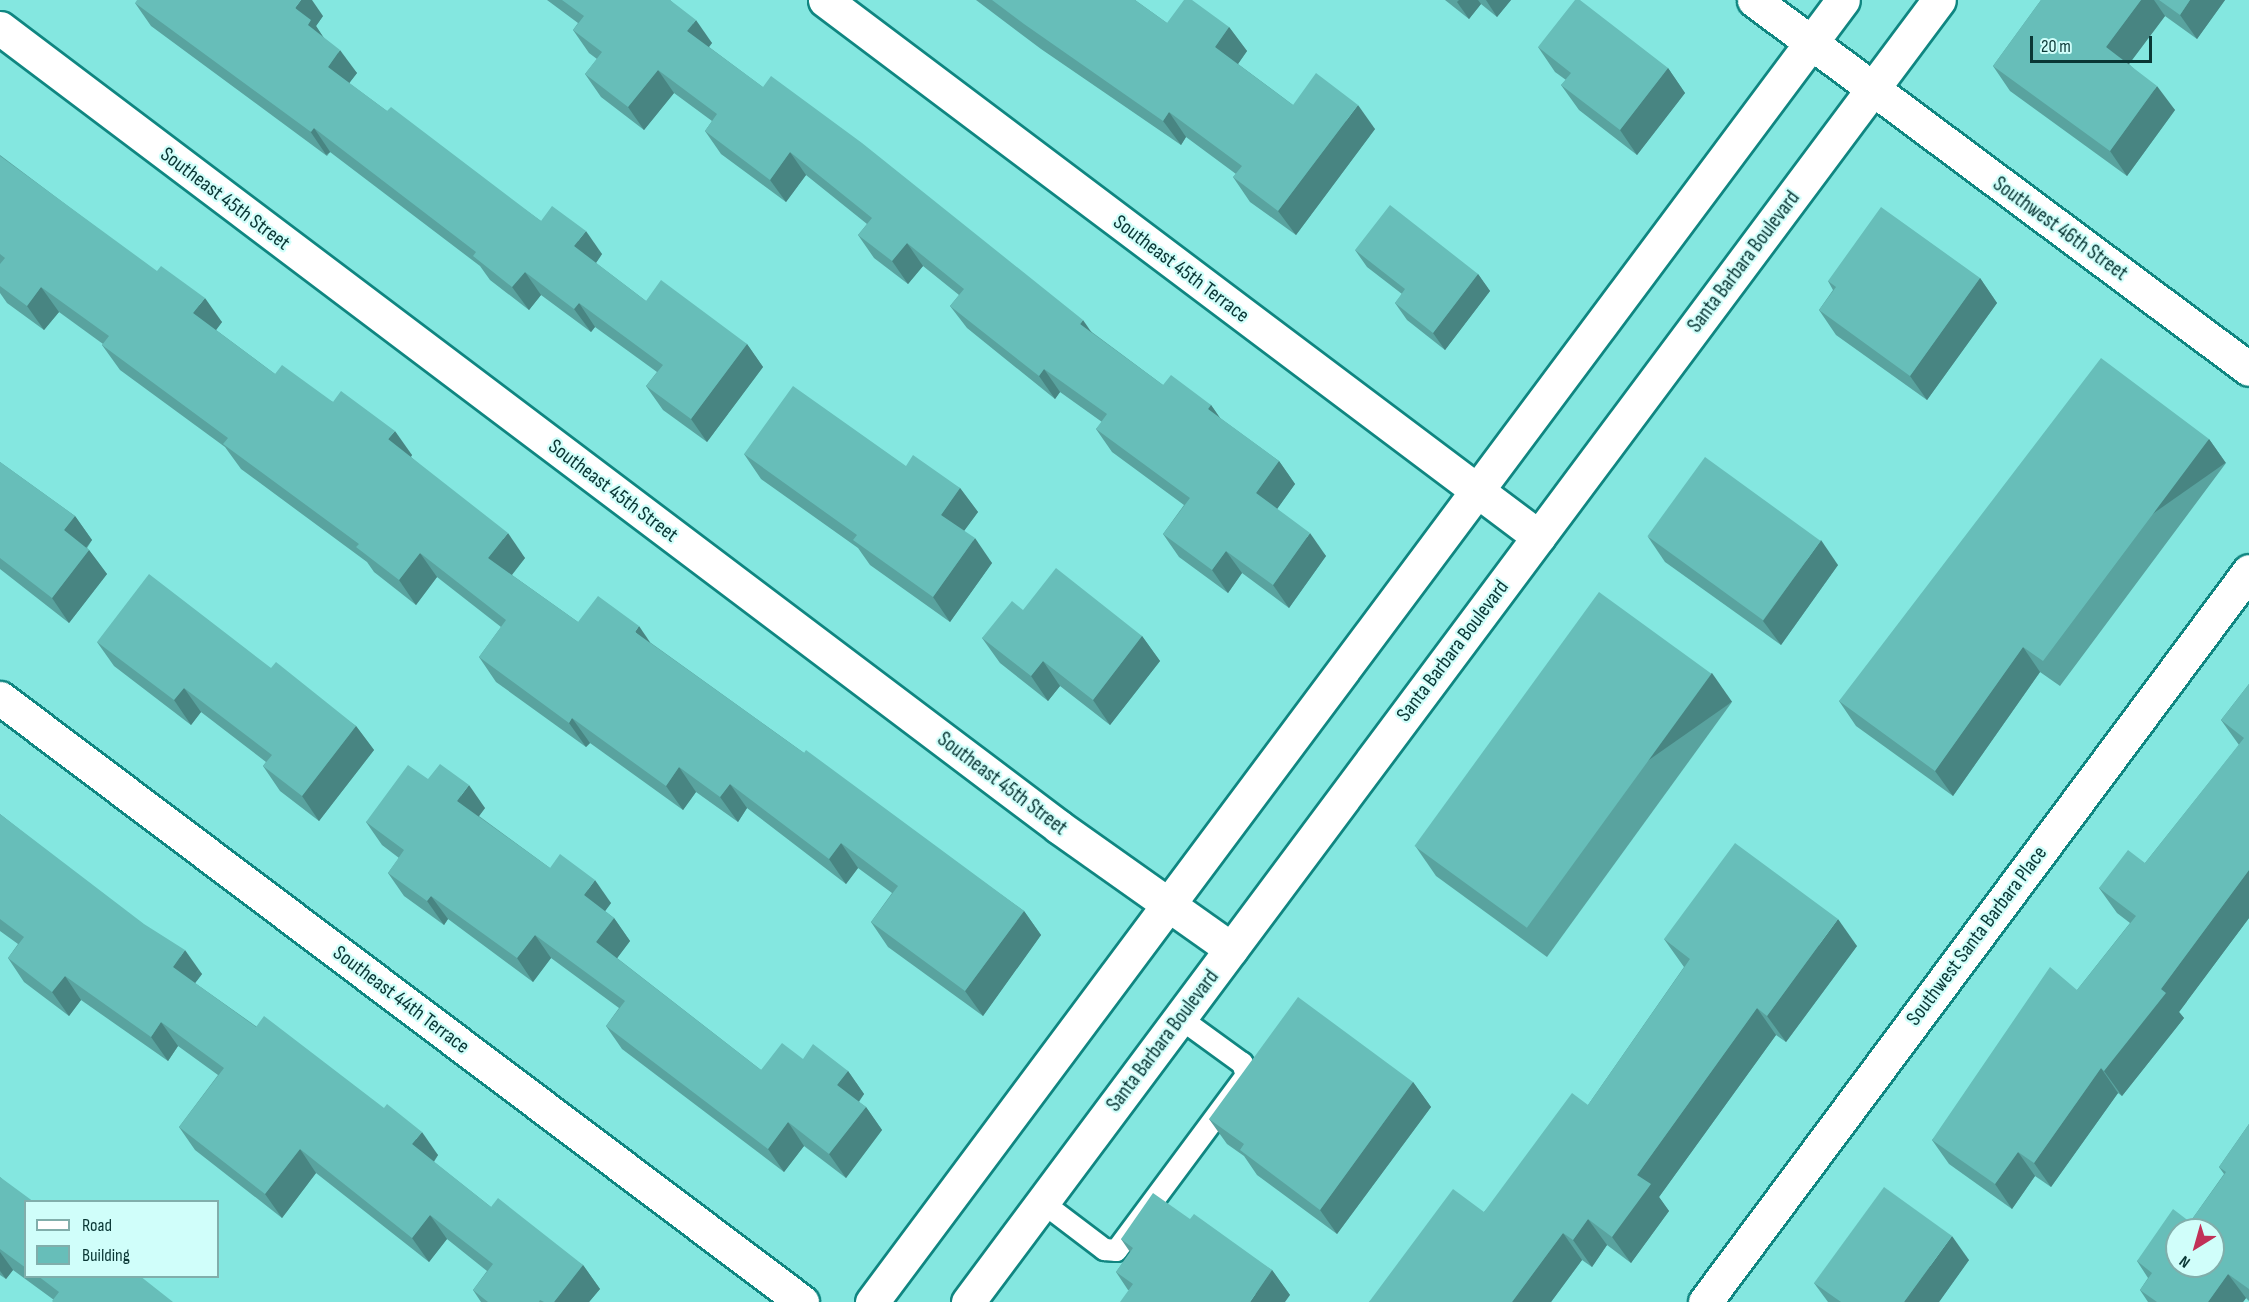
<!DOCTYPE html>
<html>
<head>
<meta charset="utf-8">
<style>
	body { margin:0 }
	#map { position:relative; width:2249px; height:1302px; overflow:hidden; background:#84e7e0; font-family:"Sofia Sans Condensed",sans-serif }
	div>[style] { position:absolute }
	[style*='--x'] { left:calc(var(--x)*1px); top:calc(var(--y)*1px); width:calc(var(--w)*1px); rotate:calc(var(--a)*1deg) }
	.roads { filter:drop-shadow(2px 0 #108681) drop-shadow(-2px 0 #108681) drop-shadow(0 2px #108681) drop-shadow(0 -2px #108681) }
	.lane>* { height:21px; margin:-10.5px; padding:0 10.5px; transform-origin:10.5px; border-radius:10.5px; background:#fff }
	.street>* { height:33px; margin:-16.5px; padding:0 16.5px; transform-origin:16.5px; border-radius:16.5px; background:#fff }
	.secondary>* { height:33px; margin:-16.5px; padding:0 16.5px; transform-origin:16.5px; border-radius:16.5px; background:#fff }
	.wall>* { inset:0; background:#59a39f }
	.shaded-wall>* { inset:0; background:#488582; transform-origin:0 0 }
	.building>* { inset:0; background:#67beb9; transform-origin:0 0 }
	span { translate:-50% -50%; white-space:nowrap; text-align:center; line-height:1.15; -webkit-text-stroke:4.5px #d0fefa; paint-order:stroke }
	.street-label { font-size:21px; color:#0a3735 }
	.legend { position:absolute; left:24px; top:1200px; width:195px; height:78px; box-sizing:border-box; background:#d0fefa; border:2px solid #81aeab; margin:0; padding:8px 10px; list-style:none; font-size:18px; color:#0a3735 }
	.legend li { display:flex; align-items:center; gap:12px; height:30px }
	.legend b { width:30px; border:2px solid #81aeab }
	.north { position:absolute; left:2165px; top:1218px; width:60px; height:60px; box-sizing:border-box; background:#d0fefa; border:2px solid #81aeab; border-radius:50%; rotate:217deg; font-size:16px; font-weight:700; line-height:24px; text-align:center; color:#0a3735 }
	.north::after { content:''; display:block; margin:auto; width:21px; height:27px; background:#c13158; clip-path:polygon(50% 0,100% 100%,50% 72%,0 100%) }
	.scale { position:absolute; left:2030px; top:36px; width:122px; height:27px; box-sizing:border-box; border:3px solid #0a3735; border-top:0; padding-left:8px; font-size:18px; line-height:21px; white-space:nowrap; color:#0a3735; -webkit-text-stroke:4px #d0fefa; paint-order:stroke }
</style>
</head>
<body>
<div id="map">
	<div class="roads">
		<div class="lane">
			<i style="--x:1042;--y:1202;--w:78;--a:37.2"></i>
			<i style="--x:1104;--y:1249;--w:12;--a:5"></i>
			<i style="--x:1116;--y:1250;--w:218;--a:-53.4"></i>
			<i style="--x:1246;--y:1075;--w:13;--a:-108"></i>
			<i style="--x:1242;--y:1063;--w:77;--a:-144"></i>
		</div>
		<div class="street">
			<i style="--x:825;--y:0;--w:893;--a:36.95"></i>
			<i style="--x:1754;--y:0;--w:617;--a:36.7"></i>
			<i style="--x:0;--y:28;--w:1327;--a:37.03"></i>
			<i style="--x:1059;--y:827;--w:211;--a:35.3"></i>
			<i style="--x:0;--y:698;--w:1004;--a:36.98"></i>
			<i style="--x:1705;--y:1302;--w:911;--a:-53.34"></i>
		</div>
		<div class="secondary">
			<i style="--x:872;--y:1302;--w:1624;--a:-53.29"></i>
			<i style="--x:968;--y:1302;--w:1624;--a:-53.29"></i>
		</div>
	</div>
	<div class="wall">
		<i style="clip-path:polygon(547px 0,670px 0,712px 43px,709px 47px,1163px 385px,1211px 405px,1220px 418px,1279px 461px,1295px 484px,1277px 509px,1326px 556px,1289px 608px,1242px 573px,1228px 593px,1179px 557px,1163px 534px,1184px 505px,1112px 452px,1096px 429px,1102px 422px,1060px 392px,1055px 399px,967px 328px,950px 306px,959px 295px,923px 266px,908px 284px,874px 258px,858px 235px,867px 224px,806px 175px,786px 202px,721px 154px,705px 131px,712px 121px,674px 93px,644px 130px,601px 97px,585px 74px,597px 59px,589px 53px,573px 30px,578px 23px)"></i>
		<i style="clip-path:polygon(976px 0,1135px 0,1167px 23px,1229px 27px,1247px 51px,1238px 64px,1293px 105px,1375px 129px,1296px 235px,1250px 202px,1233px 177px,1236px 174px,1186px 137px,1181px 145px,1041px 49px)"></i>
		<i style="clip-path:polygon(1445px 0,1511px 0,1497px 17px,1481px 4px,1469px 19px)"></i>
		<i style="clip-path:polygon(2041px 0,2225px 0,2197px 39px,2165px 16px,2129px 64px,2175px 110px,2127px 176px,2010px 91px,1993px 66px)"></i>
		<i style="clip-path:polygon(135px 3px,323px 16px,316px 26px,323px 37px,357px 73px,349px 83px,387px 111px,541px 221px,602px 254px,596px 263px,646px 301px,747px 344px,763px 367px,707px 442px,663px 410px,646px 386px,657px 372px,595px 327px,591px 332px,541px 295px,529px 310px,490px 280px,480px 266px,330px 152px,327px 156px,151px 26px)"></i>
		<i style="clip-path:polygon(1538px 47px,1668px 68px,1685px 93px,1637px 155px,1579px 110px,1561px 85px,1566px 80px,1555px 72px)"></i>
		<i style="clip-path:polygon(0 155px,222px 322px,216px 330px,275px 374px,333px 402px,412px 455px,411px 457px,525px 558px,512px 575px,578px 622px,651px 643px,1024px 911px,1041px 935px,983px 1016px,888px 947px,871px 922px,892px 893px,858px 868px,846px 884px,747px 808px,738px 822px,696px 792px,683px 810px,590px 743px,586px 747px,496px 682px,479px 657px,501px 627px,437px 577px,416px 605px,374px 572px,367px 562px,241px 469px,225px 447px,120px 370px,102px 345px,103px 344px,59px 312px,44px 330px,7px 303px,0 293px)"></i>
		<i style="clip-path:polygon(1355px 250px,1478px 274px,1490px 291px,1445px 350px,1407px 320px,1395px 303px,1402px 294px,1367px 267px)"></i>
		<i style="clip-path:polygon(1980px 278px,1997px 303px,1927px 400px,1836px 335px,1819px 310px,1833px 290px,1828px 281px)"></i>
		<i style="clip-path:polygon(2209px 439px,2226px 463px,2060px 686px,2040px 672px,1953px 796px,1856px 726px,1839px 701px)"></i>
		<i style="clip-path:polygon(744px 454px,906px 466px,960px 488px,978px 512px,964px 531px,992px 563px,950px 622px,870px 565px,858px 548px,761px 479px)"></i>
		<i style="clip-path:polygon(0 462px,75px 516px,92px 540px,87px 548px,89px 550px,107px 574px,69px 623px,0 569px)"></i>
		<i style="clip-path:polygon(1648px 537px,1838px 565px,1781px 645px,1665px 562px)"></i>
		<i style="clip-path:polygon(1023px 610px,1142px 636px,1160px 661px,1110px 725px,1060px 686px,1048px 701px,1000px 663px,982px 638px)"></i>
		<i style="clip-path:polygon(97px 642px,271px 668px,356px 726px,374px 750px,319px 821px,280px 791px,263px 766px,266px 762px,201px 712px,191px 725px,114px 666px)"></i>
		<i style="clip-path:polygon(2249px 684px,2249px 918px,2179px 1012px,2184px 1018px,2122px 1096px,2118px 1093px,2051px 1187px,2035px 1176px,2012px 1209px,1949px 1164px,1932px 1140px,2077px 990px,2130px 923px,2117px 913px,2099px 888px,2145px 863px,2239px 745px,2221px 720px)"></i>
		<i style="clip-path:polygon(1732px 702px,1547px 957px,1436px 876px,1416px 847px)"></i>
		<i style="clip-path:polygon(428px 779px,485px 808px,479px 816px,550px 868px,611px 903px,605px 911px,614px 918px,630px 941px,617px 958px,761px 1070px,803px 1059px,848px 1071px,864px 1094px,859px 1102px,866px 1107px,882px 1130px,846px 1178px,804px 1146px,784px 1172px,622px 1049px,606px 1026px,619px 1008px,551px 958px,533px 982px,448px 919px,444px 925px,404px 896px,388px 873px,399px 858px,382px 845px,366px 822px)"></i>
		<i style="clip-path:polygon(0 814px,202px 974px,195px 983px,438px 1155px,434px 1162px,491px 1207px,583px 1265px,600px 1289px,589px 1302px,481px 1302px,473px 1290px,487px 1271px,447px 1239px,429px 1262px,316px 1173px,282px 1218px,195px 1150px,179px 1127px,218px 1075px,178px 1046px,168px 1061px,81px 1000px,69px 1016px,24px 982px,8px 958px,18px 944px,0 931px)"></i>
		<i style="clip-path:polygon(1664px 939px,1857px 946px,1786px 1042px,1776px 1035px,1659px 1197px,1669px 1211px,1631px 1263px,1607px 1245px,1592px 1267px,1582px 1260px,1551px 1302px,1369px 1302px,1484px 1212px,1588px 1105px,1684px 967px)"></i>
		<i style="clip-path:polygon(1413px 1082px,1431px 1107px,1337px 1234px,1257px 1175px,1244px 1156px,1227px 1144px,1209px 1119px)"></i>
		<i style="clip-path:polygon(2249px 1124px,2249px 1301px,2246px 1298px,2243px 1302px,2148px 1302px,2140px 1290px,2148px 1278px,2137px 1261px,2190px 1222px,2224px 1174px,2219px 1167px)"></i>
		<i style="clip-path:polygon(0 1177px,26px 1202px,26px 1276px,140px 1276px,54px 1300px,13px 1270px,6px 1279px,0 1275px)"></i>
		<i style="clip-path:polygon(1190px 1219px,1272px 1270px,1290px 1295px,1128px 1290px,1116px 1272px,1130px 1252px,1121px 1239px)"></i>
		<i style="clip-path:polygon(1969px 1260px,1939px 1302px,1828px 1302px,1814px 1283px)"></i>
	</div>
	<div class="shaded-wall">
		<i style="clip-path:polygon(301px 0,312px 0,323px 16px,316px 26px,328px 44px,324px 49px,295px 8px)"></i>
		<i style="clip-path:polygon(1459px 0,1478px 0,1481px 4px,1469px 19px,1457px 2px)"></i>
		<i style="clip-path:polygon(1486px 0,1511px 0,1497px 17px)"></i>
		<i style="clip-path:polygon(2141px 0,2154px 0,2165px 16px,2123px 72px,2106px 47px)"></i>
		<i style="clip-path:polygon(2190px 0,2225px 0,2197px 39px,2180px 15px)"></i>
		<i style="clip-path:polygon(696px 20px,712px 43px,703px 54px,687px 31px)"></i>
		<i style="clip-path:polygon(1229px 27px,1247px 51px,1233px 71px,1215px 47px)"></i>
		<i style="clip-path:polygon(340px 50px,357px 73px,344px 90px,328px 67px)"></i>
		<i style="clip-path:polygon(1668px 68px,1685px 93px,1637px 155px,1620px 130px)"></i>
		<i style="clip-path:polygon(658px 70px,674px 93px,644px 130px,628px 107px)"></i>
		<i style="clip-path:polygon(2157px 86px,2175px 110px,2127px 176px,2110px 151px)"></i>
		<i style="clip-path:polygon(1358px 105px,1375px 129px,1296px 235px,1278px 211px)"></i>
		<i style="clip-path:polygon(1169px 112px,1186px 137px,1181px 145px,1163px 121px)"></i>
		<i style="left:314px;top:128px;width:29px;height:5px;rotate:56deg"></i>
		<i style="clip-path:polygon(790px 152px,806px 175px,786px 202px,770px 180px)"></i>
		<i style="clip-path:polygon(586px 231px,602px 254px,591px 270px,574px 246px)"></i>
		<i style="clip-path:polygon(907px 243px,923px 266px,908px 284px,892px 261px)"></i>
		<i style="clip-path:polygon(525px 272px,541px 295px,529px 310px,512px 287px)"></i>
		<i style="clip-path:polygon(1478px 274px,1490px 291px,1445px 350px,1433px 333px)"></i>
		<i style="clip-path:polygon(1980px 278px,1997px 303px,1927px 400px,1910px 376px)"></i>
		<i style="clip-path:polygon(41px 287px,59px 312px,44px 330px,27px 306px)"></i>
		<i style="clip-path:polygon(205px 298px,222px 322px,210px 338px,193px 313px)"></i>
		<i style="clip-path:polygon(579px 303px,595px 327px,591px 332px,574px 309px)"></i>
		<i style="clip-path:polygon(1083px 320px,1099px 343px,1080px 324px)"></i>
		<i style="clip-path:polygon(747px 344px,763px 367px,707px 442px,691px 419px)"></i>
		<i style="clip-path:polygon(1044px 369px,1060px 392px,1055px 399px,1039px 376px)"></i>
		<i style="clip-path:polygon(1211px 405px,1227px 428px,1208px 409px)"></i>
		<i style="clip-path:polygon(395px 431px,412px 455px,406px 464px,388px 439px)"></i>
		<i style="left:2209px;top:439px;width:29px;height:277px;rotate:55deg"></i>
		<i style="clip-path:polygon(1279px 461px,1295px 484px,1272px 516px,1256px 493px)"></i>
		<i style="clip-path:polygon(960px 488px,978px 512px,958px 539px,941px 515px)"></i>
		<i style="clip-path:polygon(75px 516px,92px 540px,81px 554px,64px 530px)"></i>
		<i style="clip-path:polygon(508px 533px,525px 558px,506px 582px,488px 558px)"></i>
		<i style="clip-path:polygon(1310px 533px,1326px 556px,1289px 608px,1273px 585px)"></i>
		<i style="clip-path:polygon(975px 538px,992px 563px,950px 622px,933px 597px)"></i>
		<i style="clip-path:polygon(1821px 540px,1838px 565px,1781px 645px,1763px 621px)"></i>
		<i style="clip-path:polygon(89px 550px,107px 574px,69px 623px,52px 598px)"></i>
		<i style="clip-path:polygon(1226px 551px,1242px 573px,1228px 593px,1212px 570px)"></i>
		<i style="clip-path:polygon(420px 553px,437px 577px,416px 605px,399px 580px)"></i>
		<i style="clip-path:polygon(639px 626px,656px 651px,635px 632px)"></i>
		<i style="clip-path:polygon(1142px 636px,1160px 661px,1110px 725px,1093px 700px)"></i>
		<i style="clip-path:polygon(2023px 647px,2040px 672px,1953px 796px,1935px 771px)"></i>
		<i style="clip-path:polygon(1043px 661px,1060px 686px,1048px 701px,1031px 676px)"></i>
		<i style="left:1712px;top:673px;width:35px;height:315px;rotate:55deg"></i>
		<i style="clip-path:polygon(184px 688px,201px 712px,191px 725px,174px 700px)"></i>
		<i style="clip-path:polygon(572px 718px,590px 743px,586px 747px,569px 723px)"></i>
		<i style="clip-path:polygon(356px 726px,374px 750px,319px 821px,302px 796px)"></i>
		<i style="clip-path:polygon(679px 767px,696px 792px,683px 810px,666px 786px)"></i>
		<i style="clip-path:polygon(730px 784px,747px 808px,738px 822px,720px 797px)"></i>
		<i style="clip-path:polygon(469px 785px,485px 808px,473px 824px,457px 801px)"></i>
		<i style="clip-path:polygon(841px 843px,858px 868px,846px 884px,829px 859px)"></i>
		<i style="clip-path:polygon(2249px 870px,2249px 918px,2179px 1012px,2184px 1018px,2122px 1096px,2104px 1071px,2161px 989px)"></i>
		<i style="clip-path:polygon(595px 880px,611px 903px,600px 918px,584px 895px)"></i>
		<i style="clip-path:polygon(431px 896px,448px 919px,444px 925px,427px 901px)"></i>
		<i style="clip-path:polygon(1024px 911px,1041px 935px,983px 1016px,965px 991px)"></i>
		<i style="clip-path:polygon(614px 918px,630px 941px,612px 965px,596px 942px)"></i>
		<i style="clip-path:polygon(1838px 919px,1857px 946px,1786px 1042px,1767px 1016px)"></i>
		<i style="clip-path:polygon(535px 935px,551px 958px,533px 982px,517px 958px)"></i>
		<i style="clip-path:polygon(185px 950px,202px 974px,189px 991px,173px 967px)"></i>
		<i style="clip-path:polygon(65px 976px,81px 1000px,69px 1016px,52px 992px)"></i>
		<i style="clip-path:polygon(1757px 1008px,1776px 1035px,1659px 1197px,1669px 1211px,1631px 1263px,1612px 1237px,1637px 1175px)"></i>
		<i style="clip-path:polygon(161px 1022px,178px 1046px,168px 1061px,151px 1037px)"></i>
		<i style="clip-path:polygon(2101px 1068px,2118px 1093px,2051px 1187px,2034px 1163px)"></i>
		<i style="clip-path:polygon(848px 1071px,864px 1094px,854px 1108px,837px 1085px)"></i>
		<i style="clip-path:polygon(1413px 1082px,1431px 1107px,1337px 1234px,1320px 1210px)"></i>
		<i style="clip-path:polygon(866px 1107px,882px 1130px,846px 1178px,829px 1154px)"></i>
		<i style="clip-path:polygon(788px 1122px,804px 1146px,784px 1172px,768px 1149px)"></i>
		<i style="clip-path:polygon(422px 1132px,438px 1155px,429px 1168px,412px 1144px)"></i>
		<i style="clip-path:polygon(300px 1149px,316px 1173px,282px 1218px,265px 1194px)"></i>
		<i style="clip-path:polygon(2018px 1152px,2035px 1176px,2012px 1209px,1995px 1184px)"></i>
		<i style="clip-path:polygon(430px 1215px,447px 1239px,429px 1262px,412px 1238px)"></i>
		<i style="clip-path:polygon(1588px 1219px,1607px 1245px,1592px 1267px,1573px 1240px)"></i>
		<i style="clip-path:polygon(1563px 1233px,1582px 1260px,1551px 1302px,1512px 1302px)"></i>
		<i style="clip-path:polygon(1952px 1236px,1969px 1260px,1939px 1302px,1904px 1302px)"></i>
		<i style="clip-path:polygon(0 1252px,13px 1270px,6px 1279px,0 1271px)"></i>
		<i style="clip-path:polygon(583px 1265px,600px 1289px,589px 1302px,554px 1302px)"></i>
		<i style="clip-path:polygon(1272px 1270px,1290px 1295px,1285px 1302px,1250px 1302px)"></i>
		<i style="clip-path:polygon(2228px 1274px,2246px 1298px,2243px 1302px,2208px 1302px)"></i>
	</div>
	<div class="building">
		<i style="clip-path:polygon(137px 0,301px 0,295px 8px,311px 20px,308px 25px,340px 50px,328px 67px,387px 111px,391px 107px,541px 221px,552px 206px,586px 231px,574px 246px,646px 301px,661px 280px,747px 344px,691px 419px,646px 386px,663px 365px,579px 303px,574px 309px,525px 272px,512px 287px,473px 256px,476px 252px,314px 128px,311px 132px,135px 3px)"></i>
		<i style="clip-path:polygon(562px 0,670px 0,696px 20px,687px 31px,763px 87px,771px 76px,862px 143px,1083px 320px,1080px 324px,1163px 385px,1171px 375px,1211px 405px,1208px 409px,1279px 461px,1256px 493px,1310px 533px,1273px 585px,1226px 551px,1212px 570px,1163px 534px,1190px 498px,1096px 429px,1107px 414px,1044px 369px,1039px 376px,950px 306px,964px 289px,907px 243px,892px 261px,858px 235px,872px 218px,790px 152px,770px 180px,705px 131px,717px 114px,658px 70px,628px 107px,585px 74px,602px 52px,573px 30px,584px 16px)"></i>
		<i style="clip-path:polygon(992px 0,1135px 0,1167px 23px,1184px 0,1192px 0,1229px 27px,1215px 47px,1293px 105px,1316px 73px,1358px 105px,1278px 211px,1233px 177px,1242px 166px,1169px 112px,1163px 121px,1024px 24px)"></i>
		<i style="clip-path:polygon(1575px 0,1580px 0,1668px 68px,1620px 130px,1561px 85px,1571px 73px,1538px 47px)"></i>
		<i style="clip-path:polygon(2041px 0,2141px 0,2106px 47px,2157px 86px,2110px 151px,1993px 66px)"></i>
		<i style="clip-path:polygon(2159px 0,2190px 0,2180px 15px)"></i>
		<i style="clip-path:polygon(0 156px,157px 271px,161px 266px,205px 298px,193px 313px,275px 374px,282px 365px,333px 402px,341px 391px,395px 431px,388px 439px,508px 533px,488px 558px,578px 622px,598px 596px,639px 626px,635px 632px,804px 753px,806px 750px,1024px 911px,965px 991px,871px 922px,898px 886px,841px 843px,829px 859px,730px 784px,720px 797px,679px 767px,666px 786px,572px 718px,569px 723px,479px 657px,506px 620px,420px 553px,399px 580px,356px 547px,359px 544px,223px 444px,228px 438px,102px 345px,109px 336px,41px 287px,27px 306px,0 286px,0 264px,5px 258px,0 254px)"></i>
		<i style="clip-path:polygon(1390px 205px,1478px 274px,1433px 333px,1395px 303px,1405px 289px,1355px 250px)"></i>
		<i style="clip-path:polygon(1881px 207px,1980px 278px,1910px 376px,1819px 310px,1836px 287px,1828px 281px)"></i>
		<i style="clip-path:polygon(2101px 358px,2209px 439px,2043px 661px,2023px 647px,1935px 771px,1839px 701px)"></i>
		<i style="clip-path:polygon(793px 386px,906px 466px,913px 455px,960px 488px,941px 515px,975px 538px,933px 597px,853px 540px,857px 535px,744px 454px)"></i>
		<i style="left:1705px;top:457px;width:143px;height:98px;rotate:36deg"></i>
		<i style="clip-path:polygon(0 462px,75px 516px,64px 530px,89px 550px,52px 598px,0 558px)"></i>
		<i style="clip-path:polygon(1056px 568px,1142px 636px,1093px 700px,1043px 661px,1031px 676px,982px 638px,1012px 601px,1023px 610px)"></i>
		<i style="clip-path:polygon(149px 574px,271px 668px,276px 662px,356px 726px,302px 796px,263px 766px,272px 755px,184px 688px,174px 700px,97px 642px)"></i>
		<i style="left:1599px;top:592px;width:139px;height:314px;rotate:36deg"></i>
		<i style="clip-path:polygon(2249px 684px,2249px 870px,2161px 989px,2166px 993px,2104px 1071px,2101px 1068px,2034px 1163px,2018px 1152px,1995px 1184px,1932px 1140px,2050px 967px,2077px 990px,2136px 916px,2099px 888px,2128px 850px,2145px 863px,2244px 738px,2221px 720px)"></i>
		<i style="clip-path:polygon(440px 764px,469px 785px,457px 801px,550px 868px,560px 854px,595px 880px,584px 895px,614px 918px,596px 942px,761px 1070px,782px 1043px,803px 1059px,813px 1044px,848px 1071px,837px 1085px,866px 1107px,829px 1154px,788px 1122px,768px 1149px,606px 1026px,625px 1001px,535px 935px,517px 958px,431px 896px,427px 901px,388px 873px,404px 850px,366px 822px,408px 765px,428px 779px)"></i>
		<i style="clip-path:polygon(0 814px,144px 924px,185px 950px,173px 967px,256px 1027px,264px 1016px,384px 1108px,387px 1104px,422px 1132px,412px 1144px,491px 1207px,498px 1198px,583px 1265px,554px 1302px,544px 1302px,540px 1300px,539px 1302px,488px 1302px,473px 1290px,493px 1264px,430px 1215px,412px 1238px,300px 1149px,265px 1194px,179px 1127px,224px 1068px,161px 1022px,151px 1037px,65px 976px,52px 992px,8px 958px,24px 937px,0 919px)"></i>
		<i style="clip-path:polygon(1735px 843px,1838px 919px,1767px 1016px,1757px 1008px,1637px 1175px,1651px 1184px,1612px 1237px,1588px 1219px,1573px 1240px,1563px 1233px,1512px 1302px,1369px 1302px,1453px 1189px,1484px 1212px,1572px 1093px,1588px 1105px,1690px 959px,1664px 939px)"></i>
		<i style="clip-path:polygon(1298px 997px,1413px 1082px,1320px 1210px,1240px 1150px,1244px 1144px,1209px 1119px)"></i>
		<i style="clip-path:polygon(evenodd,2249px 1124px,2249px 1289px,2228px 1274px,2208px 1302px,2157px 1302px,2140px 1290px,2152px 1273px,2137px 1261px,2173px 1209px,2190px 1222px,2226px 1172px,2219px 1167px,2249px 1124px,2177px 1230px,2213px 1230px,2213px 1266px,2177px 1266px,2177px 1230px)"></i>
		<i style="clip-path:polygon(0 1177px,34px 1202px,26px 1202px,26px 1268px,0 1249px)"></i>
		<i style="clip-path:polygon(1884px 1187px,1952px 1236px,1904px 1302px,1841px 1302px,1814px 1283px)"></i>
		<i style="clip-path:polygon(1153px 1193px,1190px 1219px,1194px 1214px,1272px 1270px,1250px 1302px,1120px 1302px,1133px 1284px,1116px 1272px,1133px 1248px,1121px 1239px)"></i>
		<i style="clip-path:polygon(38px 1276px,140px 1276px,173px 1302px,53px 1302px,52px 1301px,59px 1292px)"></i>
	</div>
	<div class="street-label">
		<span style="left:225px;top:199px;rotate:37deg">Southeast 45th Street</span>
		<span style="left:2060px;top:229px;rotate:36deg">Southwest 46th Street</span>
		<span style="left:1744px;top:262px;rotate:-53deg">Santa Barbara Boulevard</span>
		<span style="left:1181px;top:269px;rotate:37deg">Southeast 45th Terrace</span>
		<span style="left:613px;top:491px;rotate:37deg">Southeast 45th Street</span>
		<span style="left:1453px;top:651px;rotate:-53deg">Santa Barbara Boulevard</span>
		<span style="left:1002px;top:784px;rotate:37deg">Southeast 45th Street</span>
		<span style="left:1977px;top:936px;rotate:-53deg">Southwest Santa Barbara Place</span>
		<span style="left:401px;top:1000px;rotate:37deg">Southeast 44th Terrace</span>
		<span style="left:1163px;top:1041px;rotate:-53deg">Santa Barbara Boulevard</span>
	</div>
	<ul class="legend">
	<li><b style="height:8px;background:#fff"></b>Road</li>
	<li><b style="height:16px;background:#67beb9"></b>Building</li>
	</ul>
	<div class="north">N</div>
	<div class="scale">20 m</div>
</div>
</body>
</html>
